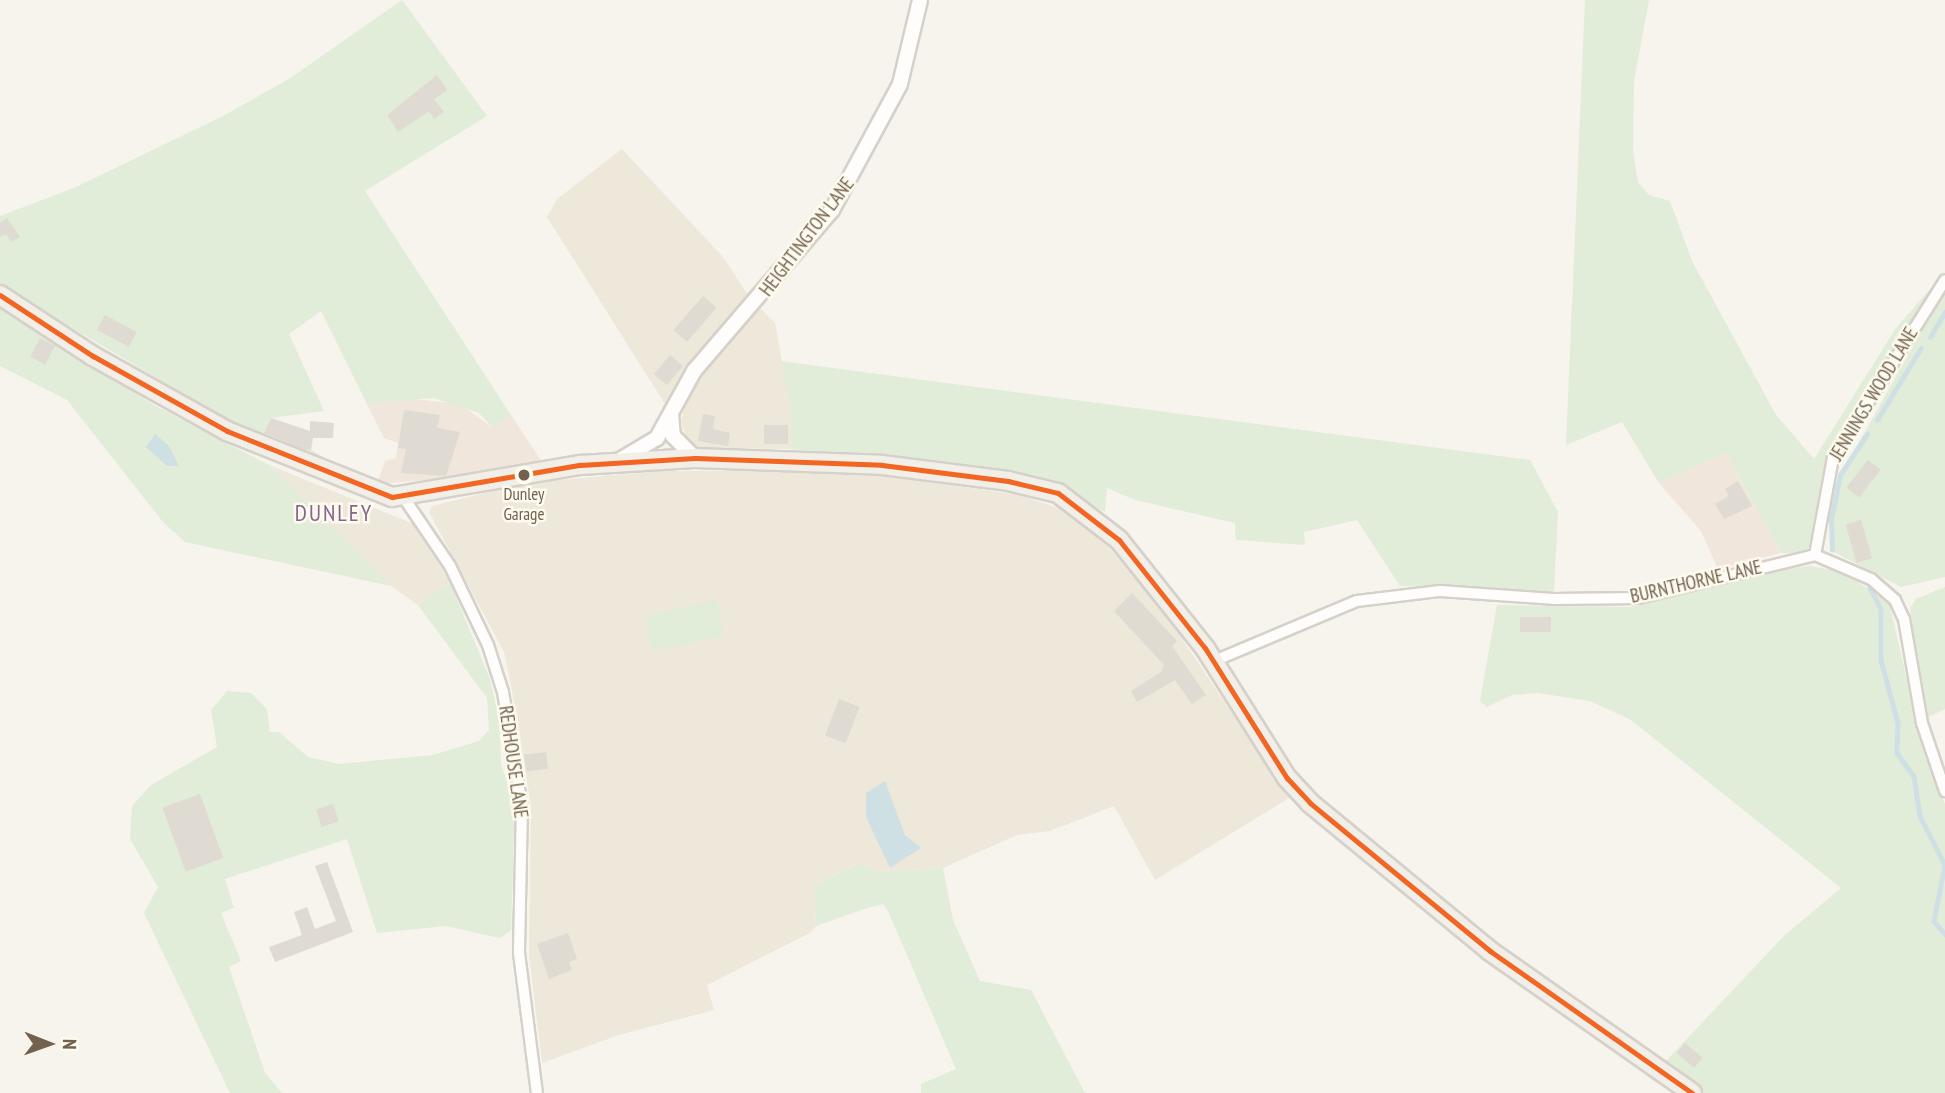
<!DOCTYPE html>
<html>
<head>
<meta charset="utf-8">
<style>
	body { margin:0 }
	#map { position:relative; width:1945px; height:1093px; overflow:hidden; background:#f6f4ec; font-family:"PT Sans Narrow",sans-serif }
	div>[style] { position:absolute }
	[style*='--x'] { left:calc(var(--x)*1px); top:calc(var(--y)*1px); width:calc(var(--w)*1px); rotate:calc(var(--a)*1deg) }
	.residential>* { inset:0; background:#eee8da }
	.commercial>* { inset:0; background:#f0e6db }
	.green>* { inset:0; background:#e1edd8; transform-origin:0 0 }
	.water>* { inset:0; background:#cfe0e5 }
	.stream>* { height:4.5px; margin:-2.25px; padding:0 2.25px; transform-origin:2.25px; border-radius:2.25px; background:#cfe0e5 }
	.building>* { inset:0; background:#dfdad2; transform-origin:0 0 }
	.roads { filter:drop-shadow(2px 0 #d5d1ca) drop-shadow(-2px 0 #d5d1ca) drop-shadow(0 2px #d5d1ca) drop-shadow(0 -2px #d5d1ca) }
	.minor>* { height:10px; margin:-5px; padding:0 5px; transform-origin:5px; border-radius:5px; background:#fefdfc }
	.tertiary>* { height:14px; margin:-7px; padding:0 7px; transform-origin:7px; border-radius:7px; background:#fefdfc }
	.primary>* { height:18px; margin:-9px; padding:0 9px; transform-origin:9px; border-radius:9px; background:#f1efe7 }
	.bus-1>* { height:5px; margin:-2.5px; padding:0 2.5px; transform-origin:2.5px; border-radius:2.5px; background:#f26522 }
	.dots>* { width:19px; height:19px; translate:-50% -50%; box-sizing:border-box; border:4px solid #fdfaee; border-radius:50% }
	span { translate:-50% -50%; white-space:nowrap; text-align:center; line-height:1.15; -webkit-text-stroke:5px #fdfaee; paint-order:stroke }
	.bus-label { font-size:17px; color:#72614f }
	.street-label { font-size:19px; color:#72614f }
	.quarter-label { font-size:23px; color:#87668d; letter-spacing:2px }
	.north { position:absolute; left:14px; top:1009px; width:70px; height:70px; -webkit-text-stroke:5px #fdfaee; paint-order:stroke; rotate:91deg; font-size:19px; font-weight:700; line-height:28px; text-align:center; color:#72614f }
	.north::after { content:''; display:block; margin:auto; width:24px; height:32px; background:#72614f; clip-path:polygon(50% 0,100% 100%,50% 72%,0 100%) }
</style>
</head>
<body>
<div id="map">
	<div class="residential">
		<i style="clip-path:polygon(622px 149px,723px 257px,750px 298px,775px 323px,791px 411px,791px 449px,700px 448px,687px 440px,681px 422px,687px 394px,679px 387px,665px 404px,547px 217px,557px 199px)"></i>
		<i style="clip-path:polygon(269px 465px,416px 525px,450px 583px,418px 605px,391px 586px)"></i>
		<i style="clip-path:polygon(660px 471px,853px 471px,1020px 495px,1069px 512px,1092px 528px,1164px 612px,1289px 798px,1155px 880px,1114px 806px,1050px 831px,1017px 835px,943px 868px,877px 872px,859px 863px,814px 885px,816px 926px,810px 933px,707px 985px,714px 1010px,619px 1035px,542px 1063px,529px 955px,531px 806px,511px 685px,504px 652px,429px 512px,432px 506px,525px 483px)"></i>
	</div>
	<div class="commercial">
		<i style="clip-path:polygon(404px 398px,459px 404px,492px 427px,511px 415px,542px 462px,480px 476px,377px 484px,385px 461px,396px 458px,398px 443px,384px 438px,367px 404px)"></i>
		<i style="clip-path:polygon(1726px 453px,1781px 553px,1718px 569px,1701px 531px,1659px 483px)"></i>
	</div>
	<div class="green">
		<i style="clip-path:polygon(402px 0,487px 116px,365px 191px,511px 415px,492px 427px,479px 413px,433px 398px,367px 404px,321px 311px,289px 334px,324px 411px,271px 418px,263px 435px,311px 450px,356px 476px,304px 455px,217px 414px,0 285px,0 216px,74px 188px,223px 116px,289px 79px)"></i>
		<i style="clip-path:polygon(1585px 0,1649px 0,1634px 81px,1633px 152px,1638px 182px,1649px 195px,1670px 201px,1692px 261px,1776px 415px,1814px 459px,1896px 328px,1939px 279px,1826px 455px,1812px 542px,1805px 553px,1781px 553px,1726px 453px,1659px 483px,1622px 422px,1566px 445px)"></i>
		<i style="clip-path:polygon(1945px 289px,1945px 577px,1901px 587px,1830px 550px,1830px 494px)"></i>
		<i style="clip-path:polygon(0 305px,154px 405px,269px 465px,391px 586px,185px 542px,163px 522px,67px 400px,0 366px)"></i>
		<i style="clip-path:polygon(780px 361px,1530px 460px,1558px 512px,1554px 593px,1400px 586px,1357px 520px,1304px 532px,1305px 545px,1236px 540px,1235px 523px,1135px 500px,1107px 488px,1105px 512px,1034px 477px,791px 449px,791px 411px)"></i>
		<i style="clip-path:polygon(1810px 566px,1842px 572px,1889px 602px,1923px 750px,1945px 804px,1945px 1093px,1704px 1093px,1665px 1062px,1784px 936px,1841px 888px,1631px 720px,1590px 701px,1538px 693px,1512px 695px,1487px 707px,1480px 701px,1497px 605px,1630px 607px,1769px 571px)"></i>
		<i style="clip-path:polygon(450px 583px,490px 679px,499px 719px,501px 764px,515px 806px,511px 930px,500px 938px,446px 926px,377px 933px,347px 839px,225px 879px,234px 908px,221px 913px,241px 961px,229px 967px,265px 1073px,282px 1093px,230px 1093px,144px 913px,158px 887px,130px 839px,132px 806px,151px 785px,217px 747px,211px 710px,227px 691px,251px 693px,267px 709px,270px 732px,279px 732px,308px 757px,339px 764px,433px 755px,479px 741px,489px 730px,487px 698px,418px 605px)"></i>
		<i style="clip-path:polygon(1945px 587px,1945px 709px,1926px 718px,1910px 608px,1916px 599px)"></i>
		<i style="left:716px;top:600px;width:36px;height:73px;rotate:77deg"></i>
		<i style="clip-path:polygon(860px 863px,877px 872px,943px 868px,953px 920px,980px 981px,1031px 990px,1085px 1093px,921px 1093px,921px 1084px,956px 1069px,888px 911px,883px 904px,867px 908px,816px 926px,814px 885px)"></i>
	</div>
	<div class="water">
		<i style="clip-path:polygon(155px 434px,169px 446px,179px 466px,167px 466px,146px 447px)"></i>
		<i style="clip-path:polygon(885px 781px,905px 835px,921px 848px,890px 868px,866px 817px,866px 793px)"></i>
	</div>
	<div class="stream">
		<i style="--x:1930;--y:337;--w:29;--a:-59"></i>
		<i style="--x:1877;--y:420;--w:84;--a:-58.6"></i>
		<i style="--x:1832;--y:550;--w:30;--a:-92"></i>
		<i style="--x:1831;--y:520;--w:46;--a:-78.7"></i>
		<i style="--x:1840;--y:475;--w:49;--a:-56.6"></i>
		<i style="--x:1870;--y:588;--w:24;--a:62"></i>
		<i style="--x:1881;--y:609;--w:51;--a:90"></i>
		<i style="--x:1881;--y:660;--w:65;--a:74.9"></i>
		<i style="--x:1898;--y:723;--w:30;--a:92"></i>
		<i style="--x:1897;--y:753;--w:29;--a:54"></i>
		<i style="--x:1914;--y:776;--w:40;--a:81.5"></i>
		<i style="--x:1920;--y:816;--w:55;--a:63"></i>
		<i style="--x:1945;--y:865;--w:57;--a:101.1"></i>
		<i style="--x:1934;--y:921;--w:17;--a:50"></i>
	</div>
	<div class="building">
		<i style="clip-path:polygon(437px 75px,447px 90px,434px 99px,444px 112px,434px 119px,429px 111px,398px 132px,387px 115px)"></i>
		<i style="clip-path:polygon(7px 218px,20px 237px,11px 242px,6px 234px,0 237px,0 223px)"></i>
		<i style="left:703px;top:296px;width:18px;height:45px;rotate:41deg"></i>
		<i style="left:105px;top:315px;width:36px;height:17px;rotate:28deg"></i>
		<i style="left:40px;top:338px;width:17px;height:21px;rotate:28deg"></i>
		<i style="left:670px;top:355px;width:17px;height:25px;rotate:40deg"></i>
		<i style="clip-path:polygon(404px 410px,440px 415px,437px 428px,460px 432px,446px 476px,401px 473px,406px 449px,398px 448px)"></i>
		<i style="clip-path:polygon(703px 414px,715px 416px,713px 429px,730px 433px,728px 446px,698px 441px)"></i>
		<i style="clip-path:polygon(271px 418px,310px 431px,310px 421px,334px 423px,333px 438px,313px 438px,311px 450px,303px 449px,264px 433px)"></i>
		<i style="left:764px;top:425px;width:24px;height:19px"></i>
		<i style="left:1868px;top:460px;width:16px;height:35px;rotate:38deg"></i>
		<i style="clip-path:polygon(1738px 481px,1752px 506px,1724px 519px,1715px 504px,1729px 496px,1725px 489px)"></i>
		<i style="left:1861px;top:520px;width:40px;height:16px;rotate:74deg"></i>
		<i style="clip-path:polygon(1132px 593px,1177px 641px,1172px 646px,1206px 695px,1192px 704px,1175px 680px,1137px 702px,1131px 691px,1161px 672px,1164px 665px,1114px 611px)"></i>
		<i style="left:1551px;top:617px;width:15px;height:31px;rotate:90deg"></i>
		<i style="left:839px;top:699px;width:22px;height:39px;rotate:21deg"></i>
		<i style="left:546px;top:752px;width:17px;height:22px;rotate:83deg"></i>
		<i style="left:200px;top:794px;width:68px;height:40px;rotate:70deg"></i>
		<i style="left:333px;top:804px;width:18px;height:18px;rotate:71deg"></i>
		<i style="clip-path:polygon(327px 862px,353px 932px,275px 962px,269px 947px,302px 935px,294px 912px,307px 907px,315px 929px,336px 921px,315px 866px)"></i>
		<i style="clip-path:polygon(568px 933px,577px 959px,569px 962px,572px 970px,549px 979px,537px 944px)"></i>
		<i style="left:1685px;top:1043px;width:23px;height:13px;rotate:40deg"></i>
	</div>
	<div class="roads">
		<div class="minor">
			<i style="--x:404;--y:498;--w:82;--a:55.9"></i>
			<i style="--x:450;--y:566;--w:88;--a:64.3"></i>
			<i style="--x:488;--y:645;--w:49;--a:72.3"></i>
			<i style="--x:503;--y:692;--w:116;--a:80.5"></i>
			<i style="--x:522;--y:806;--w:147;--a:91.2"></i>
			<i style="--x:519;--y:953;--w:141;--a:82.7"></i>
			<i style="--x:1815;--y:555;--w:99;--a:-79.5"></i>
			<i style="--x:1833;--y:458;--w:210;--a:-57.8"></i>
			<i style="--x:1214;--y:661;--w:155;--a:-22.8"></i>
			<i style="--x:1357;--y:601;--w:84;--a:-6.9"></i>
			<i style="--x:1440;--y:591;--w:113;--a:4"></i>
			<i style="--x:1553;--y:599;--w:86;--a:-0.7"></i>
			<i style="--x:1639;--y:598;--w:181;--a:-13.7"></i>
			<i style="--x:1815;--y:555;--w:61;--a:23.2"></i>
			<i style="--x:1871;--y:579;--w:32;--a:41"></i>
			<i style="--x:1895;--y:600;--w:21;--a:65"></i>
			<i style="--x:1904;--y:619;--w:106;--a:80.2"></i>
			<i style="--x:1922;--y:723;--w:72;--a:71.3"></i>
		</div>
		<div class="tertiary">
			<i style="--x:671;--y:414;--w:22;--a:85"></i>
			<i style="--x:673;--y:436;--w:31;--a:45"></i>
			<i style="--x:620;--y:460;--w:43;--a:-30.7"></i>
			<i style="--x:657;--y:438;--w:77;--a:-61.1"></i>
			<i style="--x:694;--y:371;--w:212;--a:-49.4"></i>
			<i style="--x:832;--y:210;--w:143;--a:-61.6"></i>
			<i style="--x:900;--y:84;--w:86;--a:-76.6"></i>
		</div>
		<div class="primary">
			<i style="--x:0;--y:295;--w:111;--a:33.3"></i>
			<i style="--x:93;--y:356;--w:154;--a:29.2"></i>
			<i style="--x:227;--y:431;--w:178;--a:21.8"></i>
			<i style="--x:392;--y:497;--w:191;--a:-9.7"></i>
			<i style="--x:580;--y:465;--w:115;--a:-3.5"></i>
			<i style="--x:695;--y:458;--w:187;--a:2.1"></i>
			<i style="--x:882;--y:465;--w:127;--a:7.2"></i>
			<i style="--x:1008;--y:481;--w:51;--a:13.5"></i>
			<i style="--x:1058;--y:493;--w:77;--a:37.6"></i>
			<i style="--x:1119;--y:540;--w:138;--a:51.5"></i>
			<i style="--x:1205;--y:648;--w:154;--a:57.8"></i>
			<i style="--x:1287;--y:778;--w:34;--a:47"></i>
			<i style="--x:1310;--y:803;--w:233;--a:39.4"></i>
			<i style="--x:1490;--y:951;--w:247;--a:35.1"></i>
		</div>
	</div>
	<div class="bus-1">
		<i style="--x:0;--y:295;--w:111;--a:33.3"></i>
		<i style="--x:93;--y:356;--w:154;--a:29.2"></i>
		<i style="--x:227;--y:431;--w:178;--a:21.8"></i>
		<i style="--x:392;--y:497;--w:191;--a:-9.7"></i>
		<i style="--x:580;--y:465;--w:115;--a:-3.5"></i>
		<i style="--x:695;--y:458;--w:187;--a:2.1"></i>
		<i style="--x:882;--y:465;--w:127;--a:7.2"></i>
		<i style="--x:1008;--y:481;--w:51;--a:13.5"></i>
		<i style="--x:1058;--y:493;--w:77;--a:37.6"></i>
		<i style="--x:1119;--y:540;--w:138;--a:51.5"></i>
		<i style="--x:1205;--y:648;--w:154;--a:57.8"></i>
		<i style="--x:1287;--y:778;--w:34;--a:47"></i>
		<i style="--x:1310;--y:803;--w:233;--a:39.4"></i>
		<i style="--x:1490;--y:951;--w:247;--a:35.1"></i>
	</div>
	<div class="dots">
		<i style="left:524px;top:475px;background:#72614f"></i>
	</div>
	<div class="bus-label">
		<span style="left:524px;top:505px">Dunley<br>Garage</span>
	</div>
	<div class="street-label">
		<span style="left:807px;top:237px;rotate:-53deg">HEIGHTINGTON LANE</span>
		<span style="left:1874px;top:394px;rotate:-59deg">JENNINGS WOOD LANE</span>
		<span style="left:1696px;top:582px;rotate:-13deg">BURNTHORNE LANE</span>
		<span style="left:513px;top:762px;rotate:82deg">REDHOUSE LANE</span>
	</div>
	<div class="quarter-label">
		<span style="left:334px;top:513px">DUNLEY</span>
	</div>
	<div class="north">N</div>
</div>
</body>
</html>
